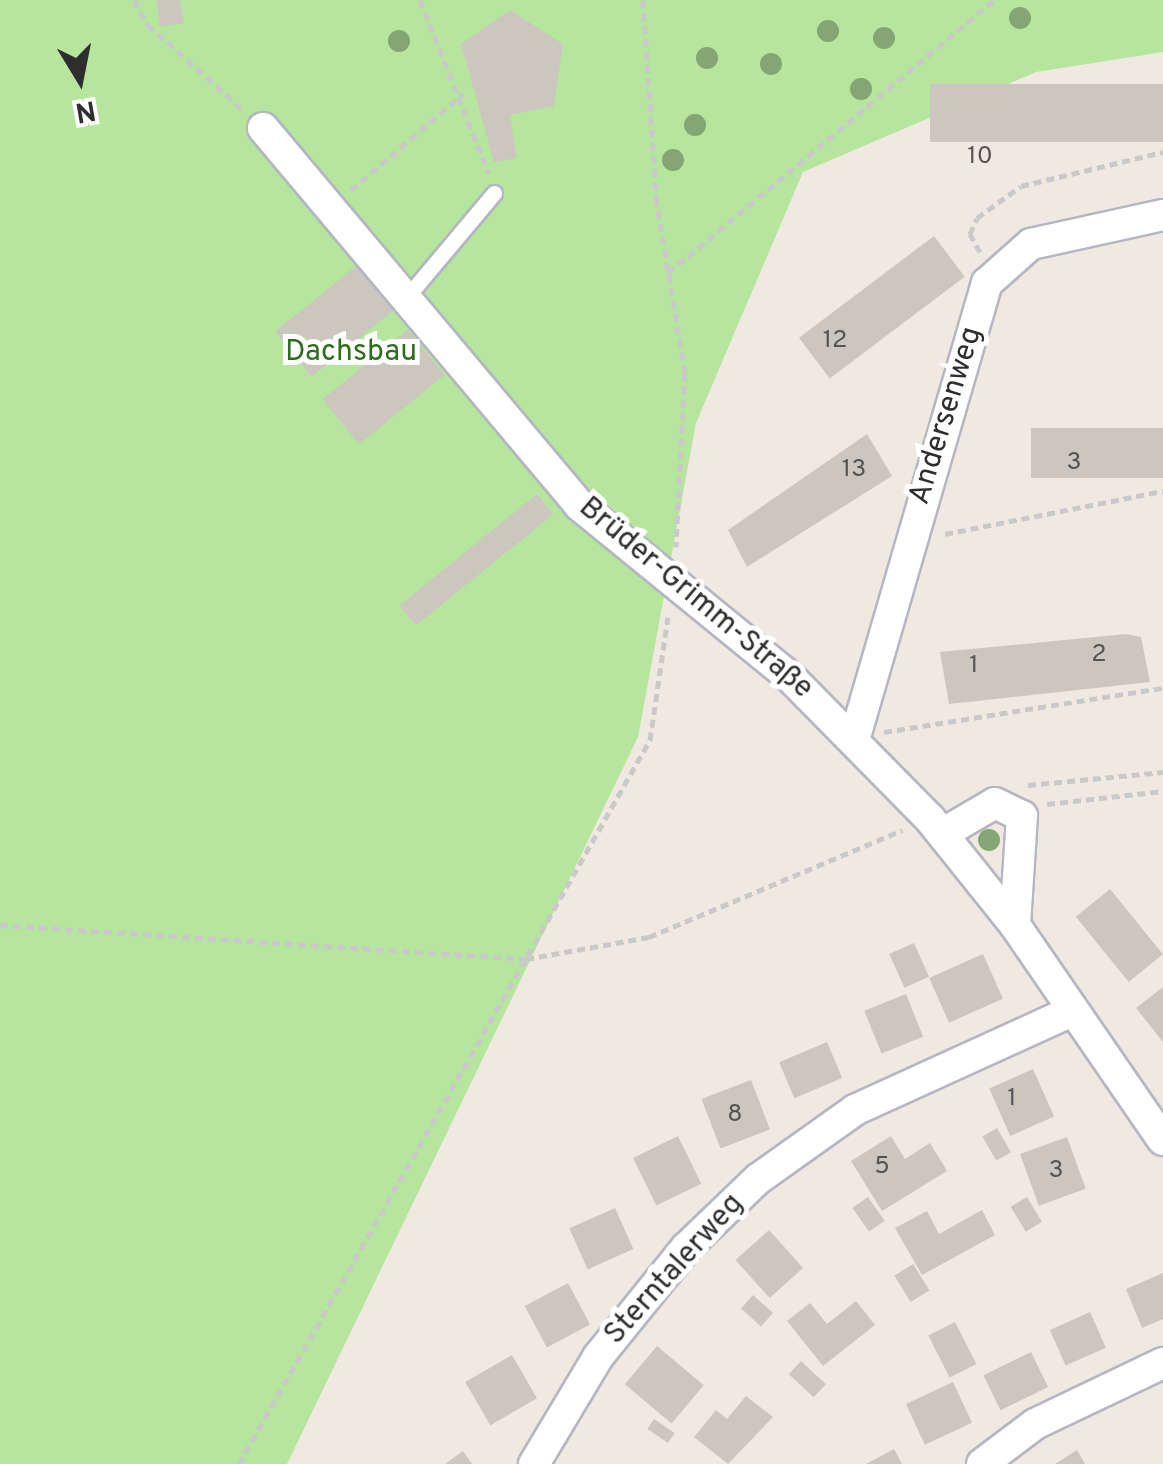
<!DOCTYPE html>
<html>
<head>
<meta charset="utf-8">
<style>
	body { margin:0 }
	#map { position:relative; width:1163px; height:1464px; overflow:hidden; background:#efe9e1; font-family:Overpass,sans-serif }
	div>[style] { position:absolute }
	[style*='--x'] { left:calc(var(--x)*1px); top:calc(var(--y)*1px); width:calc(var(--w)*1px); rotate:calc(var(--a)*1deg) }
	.green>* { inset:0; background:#b6e59e }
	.building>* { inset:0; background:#cbc7bf; transform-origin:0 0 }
	.path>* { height:5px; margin-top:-2.5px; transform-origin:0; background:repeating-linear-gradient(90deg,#c9c9c9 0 8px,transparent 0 13px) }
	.roads { filter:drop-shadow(2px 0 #b4b7c1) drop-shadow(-2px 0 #b4b7c1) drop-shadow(0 2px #b4b7c1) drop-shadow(0 -2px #b4b7c1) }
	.service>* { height:15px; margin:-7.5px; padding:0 7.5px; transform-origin:7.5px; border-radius:7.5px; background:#fff }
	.minor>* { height:30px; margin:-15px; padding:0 15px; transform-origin:15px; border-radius:15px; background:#fff }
	.trees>* { width:22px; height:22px; margin:-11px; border-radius:50%; background:#84a574 }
	span { translate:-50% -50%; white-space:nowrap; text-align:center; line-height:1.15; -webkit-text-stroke:10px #fff; paint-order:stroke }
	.number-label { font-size:25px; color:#555452 }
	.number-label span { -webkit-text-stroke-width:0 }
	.park-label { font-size:30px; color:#2c6e1b }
	.street-label { font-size:30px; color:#2e2e2e }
	.north { position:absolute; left:30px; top:30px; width:100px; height:100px; -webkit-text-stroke:8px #fff; paint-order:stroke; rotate:170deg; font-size:28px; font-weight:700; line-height:40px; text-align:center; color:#2e2e2e }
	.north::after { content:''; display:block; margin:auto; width:35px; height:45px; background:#2e2e2e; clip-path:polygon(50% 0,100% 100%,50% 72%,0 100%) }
</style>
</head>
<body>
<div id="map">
	<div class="green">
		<i style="clip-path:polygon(0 0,1163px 0,1163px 52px,1036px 72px,803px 172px,696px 423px,638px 737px,287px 1464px,0 1464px)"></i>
	</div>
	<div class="building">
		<i style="clip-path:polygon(156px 0,180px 0,184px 23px,161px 27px)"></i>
		<i style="clip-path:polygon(510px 10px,563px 44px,554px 106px,510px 115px,517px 158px,494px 162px,461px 44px)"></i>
		<i style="left:1163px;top:84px;width:58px;height:233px;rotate:90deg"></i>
		<i style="left:934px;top:236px;width:51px;height:169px;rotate:53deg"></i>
		<i style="left:360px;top:263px;width:58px;height:109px;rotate:51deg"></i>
		<i style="left:408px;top:330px;width:58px;height:110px;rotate:51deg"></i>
		<i style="left:1163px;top:428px;width:50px;height:132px;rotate:90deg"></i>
		<i style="clip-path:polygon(867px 434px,892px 476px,747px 567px,728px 530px)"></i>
		<i style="left:537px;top:494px;width:26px;height:177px;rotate:51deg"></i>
		<i style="clip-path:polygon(1126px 634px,1141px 637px,1150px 682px,949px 704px,940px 652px)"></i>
		<i style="left:1110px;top:889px;width:84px;height:44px;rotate:51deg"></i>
		<i style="left:914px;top:943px;width:37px;height:27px;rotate:66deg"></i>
		<i style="left:983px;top:954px;width:49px;height:59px;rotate:66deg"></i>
		<i style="clip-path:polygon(1163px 987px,1163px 1042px,1136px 1008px)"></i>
		<i style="left:906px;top:994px;width:46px;height:45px;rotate:68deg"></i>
		<i style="left:827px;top:1042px;width:39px;height:52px;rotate:67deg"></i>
		<i style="left:1033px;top:1069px;width:52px;height:48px;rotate:66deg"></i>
		<i style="left:751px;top:1080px;width:53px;height:53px;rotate:69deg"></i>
		<i style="left:997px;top:1128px;width:28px;height:17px;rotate:60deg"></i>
		<i style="left:678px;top:1136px;width:53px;height:50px;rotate:64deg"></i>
		<i style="clip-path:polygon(891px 1136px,905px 1159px,930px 1143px,947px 1171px,882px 1211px,851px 1161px)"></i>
		<i style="left:1067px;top:1137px;width:55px;height:50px;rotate:70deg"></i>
		<i style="left:868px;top:1197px;width:29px;height:19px;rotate:55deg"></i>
		<i style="left:1027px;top:1197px;width:29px;height:19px;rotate:59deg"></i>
		<i style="left:615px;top:1208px;width:45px;height:50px;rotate:66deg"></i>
		<i style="clip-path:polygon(982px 1210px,995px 1235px,922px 1275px,895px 1228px,927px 1211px,939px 1234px)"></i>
		<i style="left:769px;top:1230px;width:51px;height:45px;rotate:48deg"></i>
		<i style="left:913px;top:1264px;width:31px;height:22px;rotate:58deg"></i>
		<i style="clip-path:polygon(1163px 1273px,1163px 1319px,1142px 1328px,1126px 1289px)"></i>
		<i style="left:568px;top:1283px;width:47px;height:49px;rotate:62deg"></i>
		<i style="left:753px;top:1295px;width:27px;height:18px;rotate:42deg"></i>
		<i style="clip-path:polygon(856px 1301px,875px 1325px,823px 1366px,787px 1321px,810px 1303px,827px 1324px)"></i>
		<i style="left:1090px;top:1312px;width:39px;height:44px;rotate:66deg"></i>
		<i style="left:955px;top:1322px;width:47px;height:30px;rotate:63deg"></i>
		<i style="left:657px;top:1346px;width:61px;height:50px;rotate:40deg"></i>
		<i style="left:1031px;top:1352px;width:39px;height:53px;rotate:64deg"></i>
		<i style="left:512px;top:1355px;width:50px;height:54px;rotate:60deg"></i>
		<i style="left:801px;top:1361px;width:34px;height:18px;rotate:43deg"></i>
		<i style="left:953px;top:1382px;width:45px;height:52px;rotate:65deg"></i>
		<i style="clip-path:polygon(746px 1396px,773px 1417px,728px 1464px,694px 1437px,716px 1410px,727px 1419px)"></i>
		<i style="left:654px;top:1419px;width:25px;height:12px;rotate:34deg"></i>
		<i style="clip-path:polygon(894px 1449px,902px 1464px,866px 1464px)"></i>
		<i style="clip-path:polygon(1077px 1450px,1085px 1464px,1055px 1464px)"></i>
		<i style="clip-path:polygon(463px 1451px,472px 1464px,445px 1464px)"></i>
	</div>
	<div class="path">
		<i style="--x:134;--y:0;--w:29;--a:61"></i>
		<i style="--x:148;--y:25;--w:126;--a:41.8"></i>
		<i style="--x:420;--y:0;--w:187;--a:68.4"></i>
		<i style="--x:643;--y:0;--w:198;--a:86.2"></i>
		<i style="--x:656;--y:198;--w:177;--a:80.6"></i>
		<i style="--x:685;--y:373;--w:174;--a:93"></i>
		<i style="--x:351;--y:190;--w:148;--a:-40.6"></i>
		<i style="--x:980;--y:252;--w:21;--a:-119"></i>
		<i style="--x:970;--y:234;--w:17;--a:-66"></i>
		<i style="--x:977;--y:218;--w:54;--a:-36"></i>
		<i style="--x:1021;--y:186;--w:146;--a:-13.5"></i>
		<i style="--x:668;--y:273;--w:425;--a:-39.9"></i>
		<i style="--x:945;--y:534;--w:222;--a:-11.2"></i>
		<i style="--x:884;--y:732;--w:282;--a:-9"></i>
		<i style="--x:1028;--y:785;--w:136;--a:-5.5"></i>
		<i style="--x:1047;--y:804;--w:117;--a:-6.4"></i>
		<i style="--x:0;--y:925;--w:527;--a:3.7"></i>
		<i style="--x:526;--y:959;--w:125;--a:-10.1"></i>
		<i style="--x:649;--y:937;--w:275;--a:-22.9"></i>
		<i style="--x:239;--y:1464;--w:833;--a:-60.42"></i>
		<i style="--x:650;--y:740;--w:124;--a:-81.7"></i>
	</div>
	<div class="roads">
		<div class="service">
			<i style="--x:406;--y:298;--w:137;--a:-50"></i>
		</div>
		<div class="minor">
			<i style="--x:263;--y:128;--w:492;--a:50"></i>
			<i style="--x:579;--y:505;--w:272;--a:39.2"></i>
			<i style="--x:790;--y:677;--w:199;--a:45.4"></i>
			<i style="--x:930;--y:819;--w:136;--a:51.3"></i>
			<i style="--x:1015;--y:925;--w:261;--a:55.5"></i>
			<i style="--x:855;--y:737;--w:473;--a:-73.8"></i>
			<i style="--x:987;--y:283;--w:59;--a:-41.6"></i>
			<i style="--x:1031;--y:244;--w:135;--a:-12.4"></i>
			<i style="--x:942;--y:834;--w:61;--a:-30.3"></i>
			<i style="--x:995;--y:803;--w:30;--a:26"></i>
			<i style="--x:1022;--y:816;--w:109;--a:93.7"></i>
			<i style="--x:534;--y:1464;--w:125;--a:-59.1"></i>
			<i style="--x:598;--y:1357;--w:140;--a:-51.1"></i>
			<i style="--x:686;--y:1248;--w:100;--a:-43.8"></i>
			<i style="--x:758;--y:1179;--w:119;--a:-35.4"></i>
			<i style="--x:855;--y:1110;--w:239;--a:-24.5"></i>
			<i style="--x:982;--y:1464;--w:66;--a:-37"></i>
			<i style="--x:1035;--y:1424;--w:142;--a:-25.5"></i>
		</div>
	</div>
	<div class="trees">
		<i style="left:1020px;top:18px"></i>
		<i style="left:828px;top:31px"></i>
		<i style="left:884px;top:38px"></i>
		<i style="left:399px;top:41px"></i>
		<i style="left:707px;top:58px"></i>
		<i style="left:771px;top:64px"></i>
		<i style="left:861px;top:89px"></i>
		<i style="left:695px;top:125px"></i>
		<i style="left:673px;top:160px"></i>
		<i style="left:989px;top:840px"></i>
	</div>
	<div class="number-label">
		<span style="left:980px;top:157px">10</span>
		<span style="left:835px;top:341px">12</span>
		<span style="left:1074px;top:463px">3</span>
		<span style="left:854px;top:470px">13</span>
		<span style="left:1099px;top:655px">2</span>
		<span style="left:974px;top:666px">1</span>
		<span style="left:1012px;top:1099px">1</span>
		<span style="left:735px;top:1115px">8</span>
		<span style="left:882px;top:1167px">5</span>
		<span style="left:1056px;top:1171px">3</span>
	</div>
	<div class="park-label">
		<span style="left:351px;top:353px">Dachsbau</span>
	</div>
	<div class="street-label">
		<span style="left:947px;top:416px;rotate:-73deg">Andersenweg</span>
		<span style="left:695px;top:599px;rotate:40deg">Brüder-Grimm-Straße</span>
		<span style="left:675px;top:1270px;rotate:-48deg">Sterntalerweg</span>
	</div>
	<div class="north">N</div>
</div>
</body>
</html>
